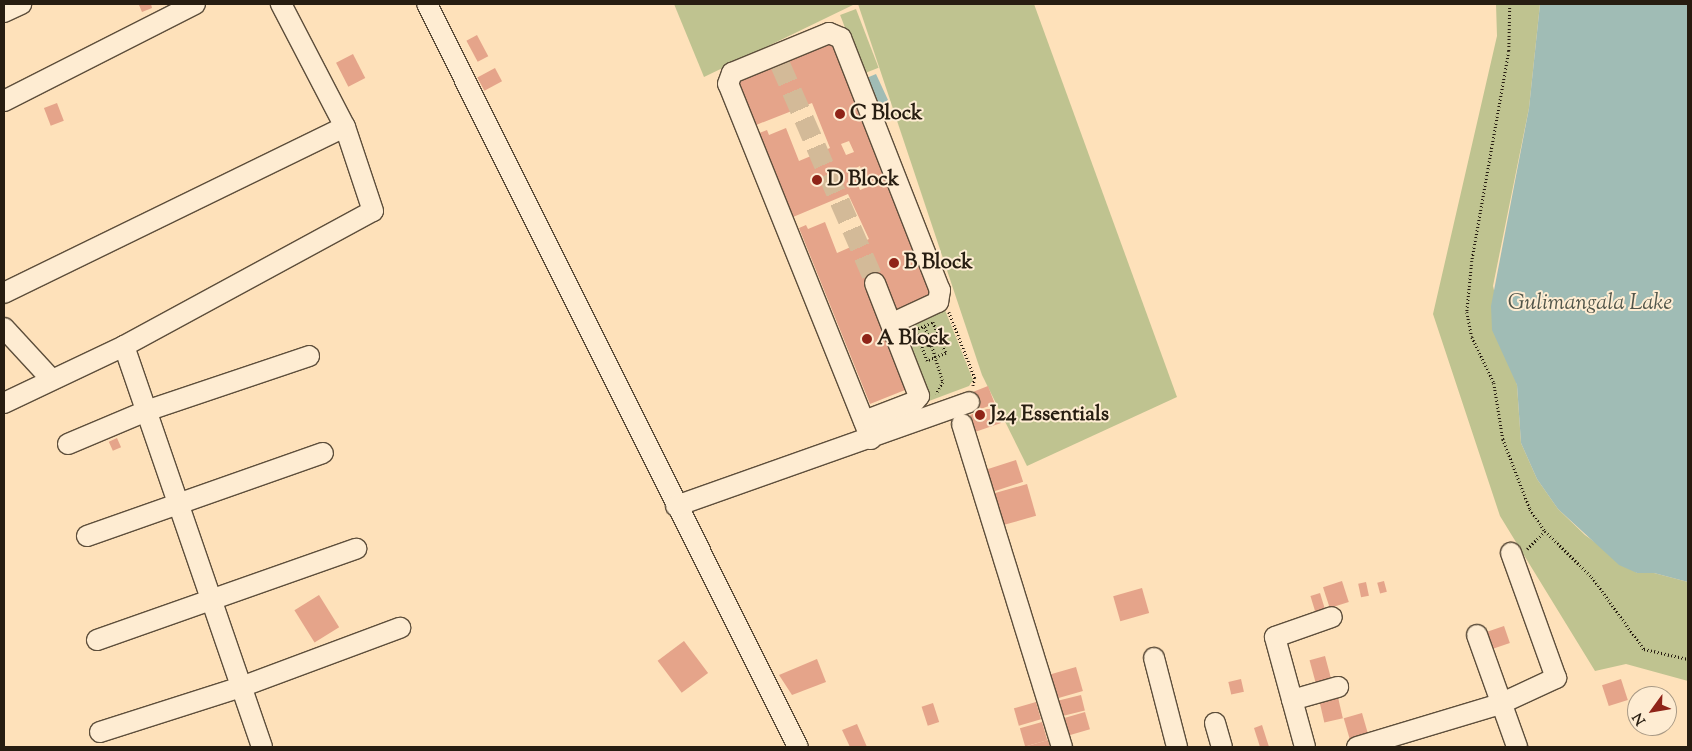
<!DOCTYPE html>
<html>
<head>
<meta charset="utf-8">
<style>
	body { margin:0 }
	#map { position:relative; width:1692px; height:751px; overflow:hidden; background:#fee1ba; font-family:"Sorts Mill Goudy",serif }
	div>[style] { position:absolute }
	[style*='--x'] { left:calc(var(--x)*1px); top:calc(var(--y)*1px); width:calc(var(--w)*1px); rotate:calc(var(--a)*1deg) }
	.green>* { inset:0; background:#bfc390; transform-origin:0 0 }
	.water>* { inset:0; background:#a0bcb5 }
	.building>* { inset:0; background:#e5a48a; transform-origin:0 0 }
	.minor-tunnel>* { height:20px; margin-top:-10px; transform-origin:0; background:repeating-linear-gradient(90deg,#d3ba98 0 20px,transparent 0 30px) }
	.path>* { height:2.5px; margin-top:-1.25px; transform-origin:0; background:repeating-linear-gradient(90deg,#271d11 0 1px,transparent 0 3.5px) }
	.path>.ring { margin:-1.25px; padding:0; box-sizing:content-box; background:none; border:2.5px solid #271d11; border-radius:50% }
	.roads { filter:drop-shadow(1px 0 #5d4e3b) drop-shadow(-1px 0 #5d4e3b) drop-shadow(0 1px #5d4e3b) drop-shadow(0 -1px #5d4e3b) }
	.minor>* { height:20px; margin:-10px; padding:0 10px; transform-origin:10px; border-radius:10px; background:#feecd2 }
	.dots>* { width:14px; height:14px; translate:-50% -50%; box-sizing:border-box; border:2px solid #feecd2; border-radius:50% }
	span { translate:-50% -50%; white-space:nowrap; text-align:center; line-height:1.15; -webkit-text-stroke:4px #feecd2; paint-order:stroke }
	.poi-label { font-size:21px; color:#271d11; font-weight:700 }
	.left { translate:0 -50%; text-align:left }
	.water-label { font-size:22px; color:#51554a; font-style:italic }
	.frame { position:absolute; inset:0; border:5px solid #271d11; pointer-events:none }
	.north { position:absolute; left:1627px; top:686px; width:50px; height:50px; box-sizing:border-box; background:#feecd2; border:1px solid #a89985; border-radius:50%; rotate:238deg; font-size:14px; font-weight:700; line-height:20px; text-align:center; color:#271d11 }
	.north::after { content:''; display:block; margin:auto; width:18px; height:22px; background:#8f2418; clip-path:polygon(50% 0,100% 100%,50% 72%,0 100%) }
</style>
</head>
<body>
<div id="map">
	<div class="green">
		<i style="clip-path:polygon(674px 4px,855px 4px,704px 77px)"></i>
		<i style="clip-path:polygon(858px 4px,1034px 4px,1177px 397px,1027px 466px,982px 375px)"></i>
		<i style="clip-path:polygon(1496px 4px,1540px 4px,1529px 108px,1493px 286px,1517px 385px,1521px 443px,1537px 479px,1558px 509px,1585px 535px,1637px 573px,1654px 573px,1688px 582px,1688px 681px,1626px 664px,1595px 671px,1500px 516px,1433px 314px,1497px 36px)"></i>
		<i style="left:856px;top:9px;width:63px;height:17px;rotate:69deg"></i>
		<i style="clip-path:polygon(943px 305px,973px 380px,969px 386px,929px 401px,902px 327px)"></i>
	</div>
	<div class="water">
		<i style="clip-path:polygon(1540px 4px,1688px 4px,1688px 582px,1654px 573px,1637px 573px,1619px 565px,1558px 509px,1537px 479px,1521px 443px,1517px 385px,1492px 330px,1491px 306px,1529px 108px)"></i>
		<i style="clip-path:polygon(876px 74px,888px 100px,878px 109px,864px 79px)"></i>
	</div>
	<div class="building">
		<i style="clip-path:polygon(151px 4px,152px 8px,142px 12px,139px 5px)"></i>
		<i style="left:477px;top:35px;width:24px;height:12px;rotate:62deg"></i>
		<i style="clip-path:polygon(evenodd,834px 43px,937px 295px,894px 312px,868px 284px,864px 286px,866px 291px,870px 290px,910px 388px,870px 404px,799px 228px,806px 225px,808px 229px,825px 222px,837px 253px,869px 239px,848px 194px,793px 217px,759px 133px,767px 130px,769px 135px,786px 128px,799px 161px,830px 148px,812px 103px,756px 125px,738px 81px,834px 43px,849px 141px,854px 152px,846px 155px,841px 144px,849px 141px,834px 43px,860px 166px,866px 183px,881px 178px,882px 181px,860px 190px,852px 170px,860px 166px)"></i>
		<i style="left:353px;top:54px;width:27px;height:19px;rotate:63deg"></i>
		<i style="left:495px;top:68px;width:15px;height:20px;rotate:62deg"></i>
		<i style="left:57px;top:103px;width:19px;height:14px;rotate:69deg"></i>
		<i style="clip-path:polygon(889px 108px,892px 115px,879px 122px,876px 114px)"></i>
		<i style="left:988px;top:386px;width:19px;height:15px;rotate:69deg"></i>
		<i style="clip-path:polygon(987px 409px,996px 409px,1001px 423px,975px 432px,970px 415px)"></i>
		<i style="left:117px;top:438px;width:10px;height:9px;rotate:66deg"></i>
		<i style="left:1016px;top:460px;width:23px;height:31px;rotate:72deg"></i>
		<i style="left:1027px;top:484px;width:33px;height:34px;rotate:74deg"></i>
		<i style="left:1342px;top:581px;width:22px;height:20px;rotate:72deg"></i>
		<i style="left:1384px;top:581px;width:11px;height:7px;rotate:75deg"></i>
		<i style="left:1366px;top:582px;width:14px;height:8px;rotate:78deg"></i>
		<i style="left:1142px;top:588px;width:26px;height:30px;rotate:74deg"></i>
		<i style="left:1320px;top:593px;width:17px;height:10px;rotate:73deg"></i>
		<i style="left:319px;top:595px;width:38px;height:29px;rotate:58deg"></i>
		<i style="left:1504px;top:626px;width:18px;height:24px;rotate:71deg"></i>
		<i style="left:684px;top:641px;width:40px;height:33px;rotate:53deg"></i>
		<i style="left:1325px;top:656px;width:23px;height:16px;rotate:75deg"></i>
		<i style="clip-path:polygon(817px 659px,826px 682px,792px 695px,779px 675px)"></i>
		<i style="left:1076px;top:667px;width:25px;height:28px;rotate:74deg"></i>
		<i style="left:1241px;top:679px;width:13px;height:13px;rotate:77deg"></i>
		<i style="left:1621px;top:679px;width:22px;height:20px;rotate:72deg"></i>
		<i style="left:1337px;top:693px;width:26px;height:19px;rotate:77deg"></i>
		<i style="left:1081px;top:695px;width:16px;height:25px;rotate:76deg"></i>
		<i style="left:1036px;top:702px;width:18px;height:23px;rotate:74deg"></i>
		<i style="left:933px;top:703px;width:20px;height:12px;rotate:72deg"></i>
		<i style="left:1085px;top:712px;width:18px;height:25px;rotate:74deg"></i>
		<i style="left:1362px;top:713px;width:25px;height:19px;rotate:74deg"></i>
		<i style="left:1042px;top:722px;width:19px;height:23px;rotate:74deg"></i>
		<i style="clip-path:polygon(857px 724px,867px 747px,850px 747px,842px 730px)"></i>
		<i style="clip-path:polygon(1262px 725px,1269px 747px,1260px 747px,1254px 728px)"></i>
		<i style="clip-path:polygon(1048px 740px,1050px 747px,1024px 747px)"></i>
	</div>
	<div class="minor-tunnel">
		<i style="--x:780;--y:64;--w:239;--a:66.5"></i>
	</div>
	<div class="path">
		<i style="--x:1510;--y:4;--w:47;--a:91.2"></i>
		<i style="--x:1509;--y:51;--w:213;--a:100"></i>
		<i style="--x:1472;--y:261;--w:51;--a:95.6"></i>
		<i style="--x:1467;--y:312;--w:25;--a:79"></i>
		<i style="--x:1472;--y:337;--w:51;--a:64.4"></i>
		<i style="--x:1494;--y:383;--w:57;--a:80.9"></i>
		<i style="--x:1503;--y:439;--w:75;--a:68.9"></i>
		<i style="--x:1530;--y:509;--w:27;--a:56"></i>
		<i style="--x:1545;--y:531;--w:66;--a:44.4"></i>
		<i style="--x:1592;--y:577;--w:89;--a:54.2"></i>
		<i style="--x:1644;--y:649;--w:45;--a:12.8"></i>
		<i style="--x:949;--y:312;--w:71;--a:68.5"></i>
		<i style="--x:975;--y:378;--w:8;--a:104"></i>
		<i style="--x:933;--y:322;--w:34;--a:67"></i>
		<i style="--x:946;--y:353;--w:21;--a:157"></i>
		<i style="--x:927;--y:361;--w:33;--a:-111"></i>
		<i style="--x:915;--y:330;--w:20;--a:-24"></i>
		<i style="--x:925;--y:327;--w:11;--a:68"></i>
		<i class="ring" style="left:925.5px;top:337.5px;width:6.5px;height:6.5px"></i>
		<i style="--x:932;--y:346;--w:38;--a:73"></i>
		<i style="--x:943;--y:382;--w:14;--a:120"></i>
		<i style="--x:1527;--y:549;--w:25;--a:-45"></i>
	</div>
	<div class="roads">
		<div class="minor">
			<i style="--x:427;--y:4;--w:830;--a:63.47"></i>
			<i style="--x:4;--y:12;--w:19;--a:-25"></i>
			<i style="--x:4;--y:101;--w:214;--a:-26.9"></i>
			<i style="--x:4;--y:293;--w:379;--a:-26"></i>
			<i style="--x:4;--y:328;--w:69;--a:47.3"></i>
			<i style="--x:124;--y:346;--w:424;--a:71"></i>
			<i style="--x:4;--y:403;--w:133;--a:-25.4"></i>
			<i style="--x:124;--y:346;--w:283;--a:-28.5"></i>
			<i style="--x:373;--y:211;--w:89;--a:-108.4"></i>
			<i style="--x:345;--y:127;--w:139;--a:-117.5"></i>
			<i style="--x:864;--y:421;--w:53;--a:-20.8"></i>
			<i style="--x:914;--y:402;--w:8;--a:-50"></i>
			<i style="--x:919;--y:396;--w:121;--a:-111.3"></i>
			<i style="--x:962;--y:424;--w:338;--a:72.8"></i>
			<i style="--x:871;--y:439;--w:383;--a:-111.9"></i>
			<i style="--x:728;--y:84;--w:12;--a:-70"></i>
			<i style="--x:732;--y:73;--w:105;--a:-22.4"></i>
			<i style="--x:829;--y:33;--w:13;--a:23"></i>
			<i style="--x:841;--y:38;--w:271;--a:68.6"></i>
			<i style="--x:940;--y:290;--w:12;--a:99"></i>
			<i style="--x:938;--y:302;--w:50;--a:155"></i>
			<i style="--x:68;--y:444;--w:85;--a:-22.9"></i>
			<i style="--x:146;--y:411;--w:172;--a:-18.6"></i>
			<i style="--x:676;--y:506;--w:311;--a:-19.5"></i>
			<i style="--x:87;--y:536;--w:250;--a:-19.4"></i>
			<i style="--x:1477;--y:635;--w:119;--a:70.3"></i>
			<i style="--x:97;--y:640;--w:275;--a:-19.4"></i>
			<i style="--x:1154;--y:658;--w:92;--a:75.5"></i>
			<i style="--x:1292;--y:700;--w:48;--a:-15.8"></i>
			<i style="--x:1215;--y:723;--w:25;--a:74"></i>
			<i style="--x:100;--y:732;--w:148;--a:-17.7"></i>
			<i style="--x:241;--y:687;--w:170;--a:-20.4"></i>
			<i style="--x:1305;--y:747;--w:114;--a:-105.3"></i>
			<i style="--x:1275;--y:637;--w:60;--a:-19.3"></i>
			<i style="--x:1357;--y:747;--w:149;--a:-16.7"></i>
			<i style="--x:1500;--y:704;--w:62;--a:-24.9"></i>
			<i style="--x:1556;--y:678;--w:133;--a:-109.8"></i>
		</div>
	</div>
	<div class="dots">
		<i style="left:840px;top:114px;background:#8f2418"></i>
		<i style="left:817px;top:180px;background:#8f2418"></i>
		<i style="left:894px;top:263px;background:#8f2418"></i>
		<i style="left:867px;top:339px;background:#8f2418"></i>
		<i style="left:980px;top:415px;background:#8f2418"></i>
	</div>
	<div class="poi-label">
		<span class="left" style="left:850px;top:114px">C Block</span>
		<span class="left" style="left:827px;top:180px">D Block</span>
		<span class="left" style="left:904px;top:263px">B Block</span>
		<span class="left" style="left:877px;top:339px">A Block</span>
		<span class="left" style="left:990px;top:415px">J24 Essentials</span>
	</div>
	<div class="water-label">
		<span style="left:1590px;top:305px">Gulimangala Lake</span>
	</div>
	<div class="frame"></div>
	<div class="north">N</div>
</div>
</body>
</html>
